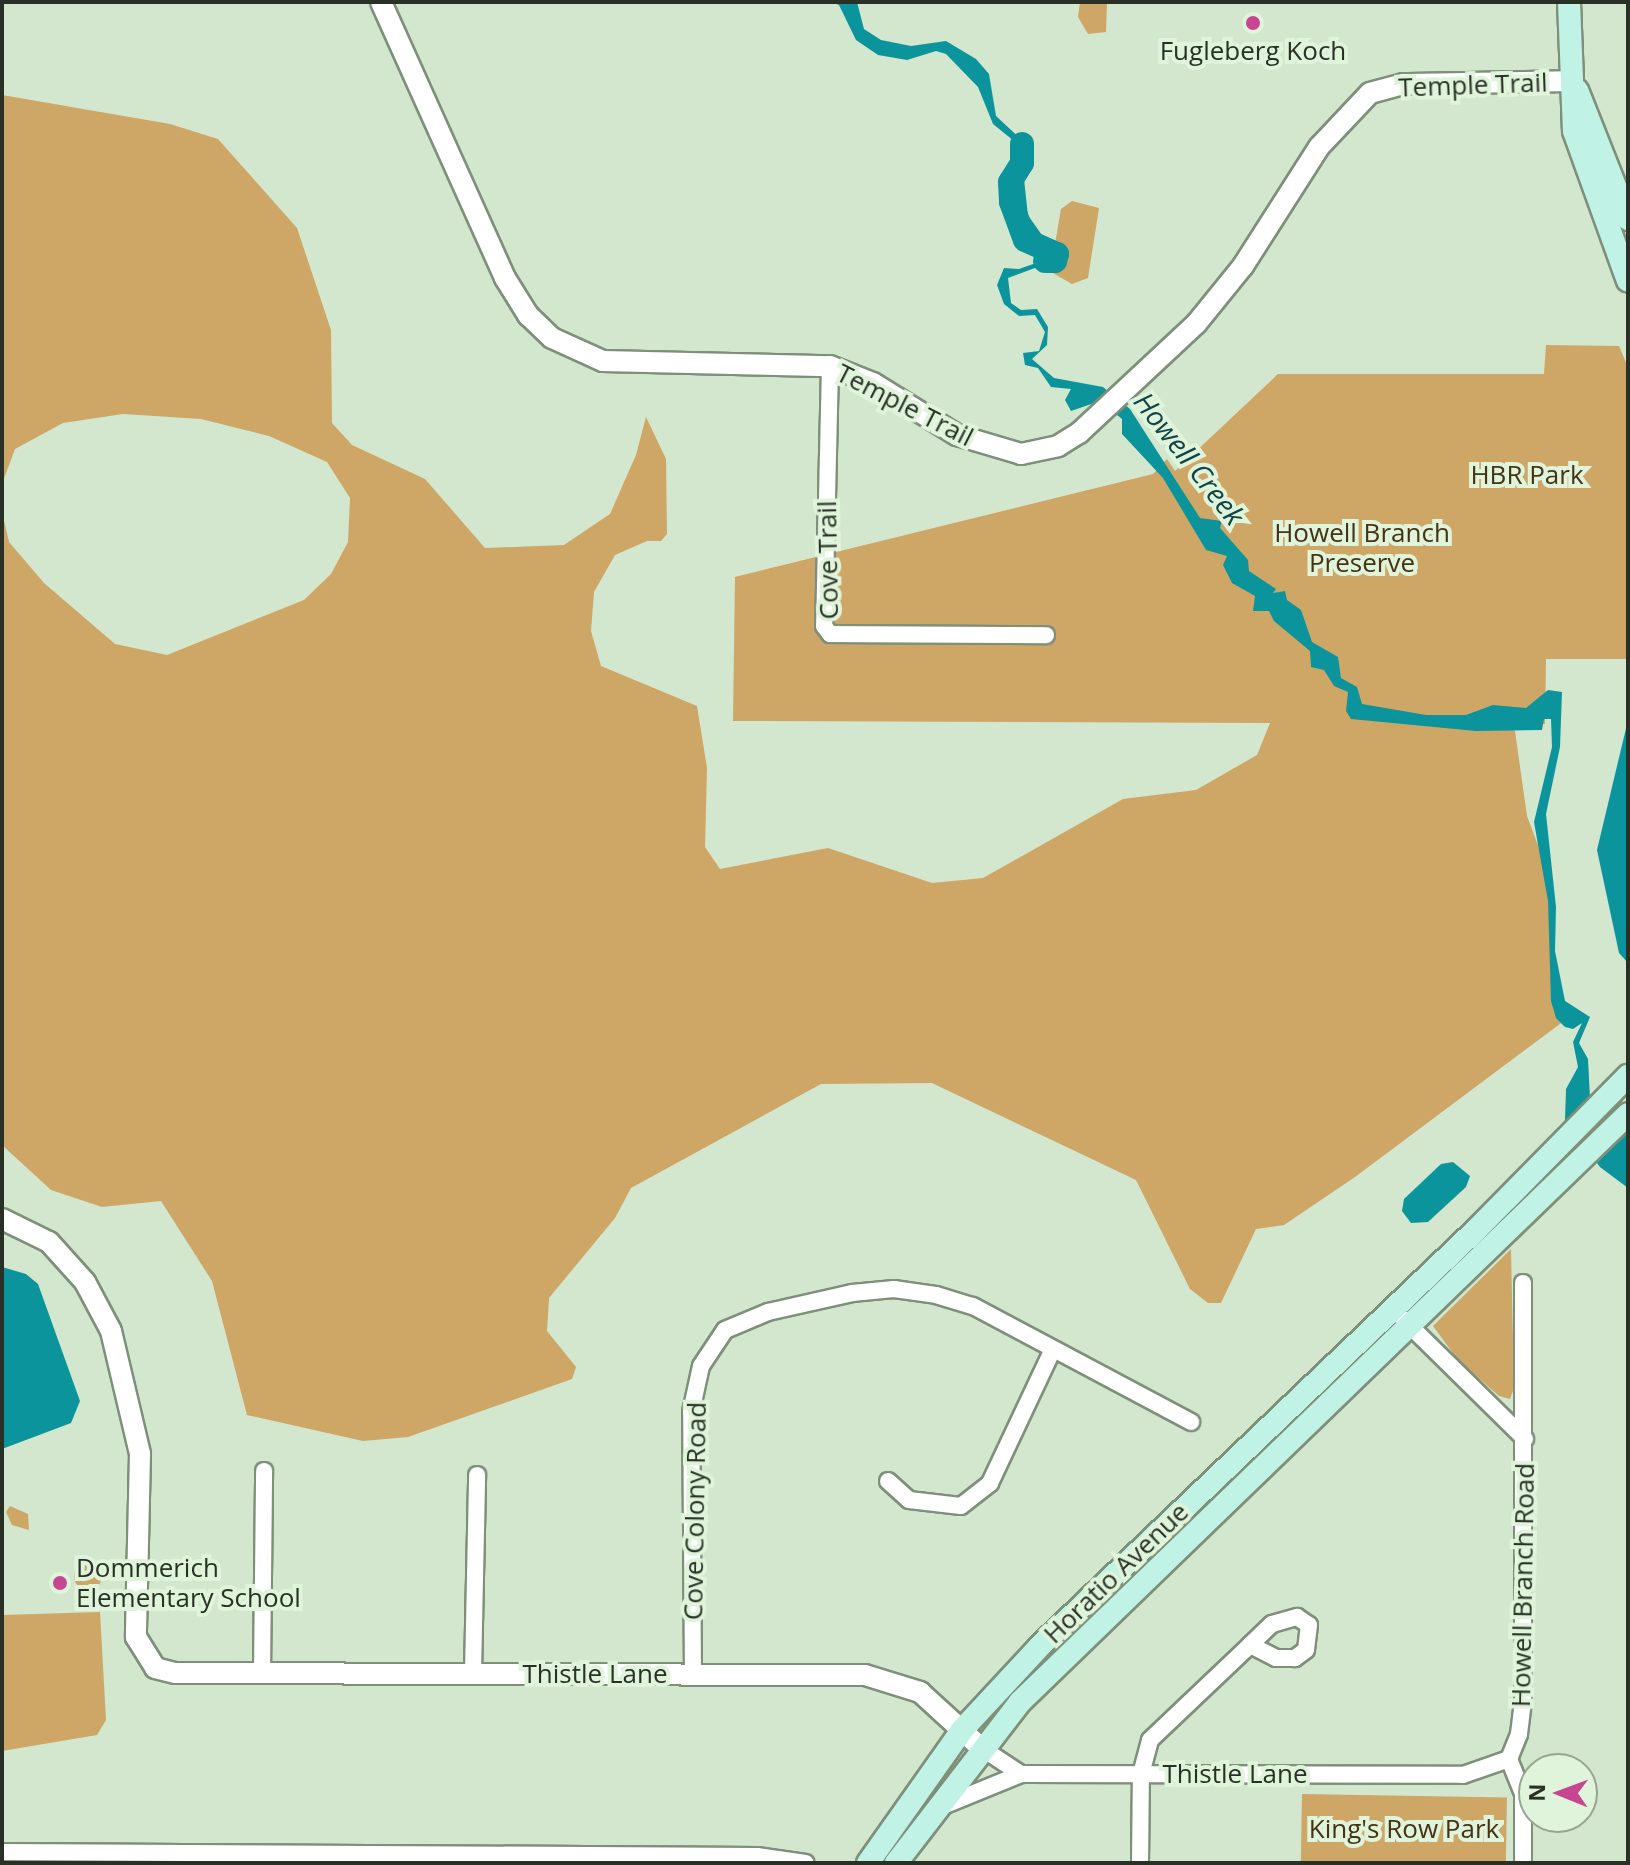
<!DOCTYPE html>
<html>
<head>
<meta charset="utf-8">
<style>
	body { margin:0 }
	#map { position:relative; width:1630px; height:1865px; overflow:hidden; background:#d3e6ce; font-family:"Open Sans",sans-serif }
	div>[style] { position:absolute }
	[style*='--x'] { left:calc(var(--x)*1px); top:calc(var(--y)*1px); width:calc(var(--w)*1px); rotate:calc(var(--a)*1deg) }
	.green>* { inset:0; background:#cea666; transform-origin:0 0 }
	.round { border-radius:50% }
	.water>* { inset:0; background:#0b949b }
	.stream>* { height:4px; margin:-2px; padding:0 2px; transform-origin:2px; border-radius:2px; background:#0b949b }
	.river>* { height:24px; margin:-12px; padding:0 12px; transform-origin:12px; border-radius:12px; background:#0b949b }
	.roads { filter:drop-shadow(2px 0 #7e8f7a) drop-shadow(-2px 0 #7e8f7a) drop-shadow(0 2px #7e8f7a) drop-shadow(0 -2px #7e8f7a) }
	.minor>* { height:16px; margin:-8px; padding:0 8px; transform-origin:8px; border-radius:8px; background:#fff }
	.tertiary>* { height:20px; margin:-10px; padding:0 10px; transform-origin:10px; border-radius:10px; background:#fff }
	.secondary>* { height:22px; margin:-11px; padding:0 11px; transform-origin:11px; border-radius:11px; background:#c0f3e6 }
	.dots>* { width:22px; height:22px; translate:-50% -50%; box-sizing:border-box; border:4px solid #e0f3db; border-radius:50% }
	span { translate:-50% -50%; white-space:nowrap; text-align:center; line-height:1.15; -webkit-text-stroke:8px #e0f3db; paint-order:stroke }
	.poi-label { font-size:26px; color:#293127 }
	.left { translate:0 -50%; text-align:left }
	.street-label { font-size:26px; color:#293127 }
	.park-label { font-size:26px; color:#453314 }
	.water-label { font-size:28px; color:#114447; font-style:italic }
	.frame { position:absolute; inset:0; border:4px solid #293127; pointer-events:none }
	.north { position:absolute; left:1518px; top:1753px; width:80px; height:80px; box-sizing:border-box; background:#e0f3db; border:2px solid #97a593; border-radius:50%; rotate:271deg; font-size:22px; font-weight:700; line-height:32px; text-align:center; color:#293127 }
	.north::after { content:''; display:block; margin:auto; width:28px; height:36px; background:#c64691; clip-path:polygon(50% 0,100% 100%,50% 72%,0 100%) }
</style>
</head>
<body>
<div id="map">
	<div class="green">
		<i style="clip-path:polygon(1080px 2px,1107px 2px,1106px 32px,1088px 34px,1078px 17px)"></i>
		<i style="clip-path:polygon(2px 95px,170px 124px,218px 139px,297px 228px,331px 330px,332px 423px,352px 445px,425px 479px,485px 548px,564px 545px,610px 514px,636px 455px,646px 417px,666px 459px,667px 534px,661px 541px,647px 541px,615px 555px,594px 592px,591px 631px,601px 666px,697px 706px,707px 768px,705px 847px,720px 869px,828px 848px,932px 883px,983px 878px,1123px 799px,1196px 790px,1257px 755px,1270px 723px,733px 721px,735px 577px,1153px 474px,1167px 459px,1175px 471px,1278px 374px,1544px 374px,1546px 345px,1619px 346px,1628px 367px,1628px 659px,1546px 659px,1545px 724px,1514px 724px,1527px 816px,1545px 864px,1556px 992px,1572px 1015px,1355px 1177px,1284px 1225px,1256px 1229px,1221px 1303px,1208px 1303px,1190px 1289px,1136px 1180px,932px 1083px,821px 1084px,631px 1188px,615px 1218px,549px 1298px,547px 1331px,576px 1367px,572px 1379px,408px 1437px,363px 1441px,247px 1415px,212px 1281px,161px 1201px,102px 1207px,51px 1190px,2px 1145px,2px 512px,9px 542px,44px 583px,115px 644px,167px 655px,304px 600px,331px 574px,348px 542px,350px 498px,327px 462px,269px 436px,201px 419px,123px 414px,63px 423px,15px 449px,2px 484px)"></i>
		<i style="clip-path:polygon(1072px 201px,1099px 208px,1088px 278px,1072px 284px,1051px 272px,1062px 268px,1065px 254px,1055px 244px,1061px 209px)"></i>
		<i style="clip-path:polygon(1511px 1249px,1514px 1388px,1510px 1399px,1499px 1396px,1458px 1360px,1433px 1326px)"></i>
		<i style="clip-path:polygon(10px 1506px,28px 1514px,29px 1530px,12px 1525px,6px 1512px)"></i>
		<i class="round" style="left:74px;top:1562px;width:28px;height:28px"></i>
		<i style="clip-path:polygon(100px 1612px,106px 1720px,97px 1735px,2px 1751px,2px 1615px)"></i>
		<i style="left:1302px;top:1794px;width:205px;height:69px;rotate:1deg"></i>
	</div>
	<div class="water">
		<i style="clip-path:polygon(831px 2px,857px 2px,864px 29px,881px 40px,911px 46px,946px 41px,976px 59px,989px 74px,996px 116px,1026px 144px,1021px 172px,1014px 171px,1020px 146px,993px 124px,978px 87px,946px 54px,936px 51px,907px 60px,878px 55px,856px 40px,839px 5px)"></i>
		<i style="clip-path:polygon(1052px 245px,1067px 258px,1062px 268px,1051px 272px,1043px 265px,1008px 278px,1011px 303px,1021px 310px,1037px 309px,1048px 327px,1047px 345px,1032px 359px,1054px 378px,1103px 387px,1130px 409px,1200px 518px,1222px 521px,1220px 528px,1248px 560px,1249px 571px,1276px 589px,1273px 593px,1285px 591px,1287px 600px,1301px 610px,1312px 642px,1338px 657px,1341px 678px,1357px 687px,1362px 704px,1426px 715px,1466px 715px,1493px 705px,1526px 708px,1548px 690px,1562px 692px,1560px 747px,1546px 814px,1556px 907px,1555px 951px,1565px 1001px,1590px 1017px,1579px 1043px,1588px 1059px,1590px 1098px,1628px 1137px,1628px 1188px,1600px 1167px,1565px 1120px,1566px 1089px,1578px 1067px,1573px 1042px,1582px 1023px,1573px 1029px,1565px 1027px,1556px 1018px,1551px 1001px,1548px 901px,1534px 822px,1552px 747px,1551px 719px,1544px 719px,1542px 730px,1476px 731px,1351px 719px,1346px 711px,1348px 692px,1334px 686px,1324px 670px,1311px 667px,1310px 651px,1274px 621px,1269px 611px,1253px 611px,1255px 596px,1232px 583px,1223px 565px,1227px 556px,1206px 550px,1163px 478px,1122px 434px,1122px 419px,1100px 401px,1071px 411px,1065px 400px,1071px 389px,1051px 387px,1038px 368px,1025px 365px,1023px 353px,1039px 351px,1045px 332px,1035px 315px,1019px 316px,1004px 304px,997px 285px,1004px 268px,1019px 269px,1053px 257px,1045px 251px)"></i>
		<i style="clip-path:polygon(1628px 720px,1628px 963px,1619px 953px,1597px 850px)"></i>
		<i style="clip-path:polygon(1453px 1162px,1470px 1176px,1466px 1187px,1428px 1222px,1411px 1223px,1402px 1211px,1404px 1199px,1441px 1164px)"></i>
		<i style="clip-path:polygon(2px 1267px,26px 1274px,38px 1284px,80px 1401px,71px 1423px,2px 1449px)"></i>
	</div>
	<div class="stream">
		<i style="--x:1021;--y:170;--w:46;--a:83.8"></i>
		<i style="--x:1026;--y:216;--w:42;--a:54.8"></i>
	</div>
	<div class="river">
		<i style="--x:1022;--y:144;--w:19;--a:90"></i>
		<i style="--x:1022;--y:163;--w:22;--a:122"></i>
		<i style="--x:1010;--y:182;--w:20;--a:87"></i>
		<i style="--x:1011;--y:202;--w:40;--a:69.8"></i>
		<i style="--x:1025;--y:240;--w:35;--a:24"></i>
		<i style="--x:1057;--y:254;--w:7;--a:106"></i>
		<i style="--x:1055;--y:261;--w:10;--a:180"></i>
	</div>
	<div class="roads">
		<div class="minor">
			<i style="--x:830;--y:366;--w:260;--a:91.3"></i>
			<i style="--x:824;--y:626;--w:10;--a:53"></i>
			<i style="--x:830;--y:634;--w:216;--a:0.3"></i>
			<i style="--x:1403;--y:1319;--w:171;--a:44.5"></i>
			<i style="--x:888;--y:1481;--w:28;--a:42"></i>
			<i style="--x:909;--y:1500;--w:52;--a:6.6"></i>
			<i style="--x:961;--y:1506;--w:37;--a:-38"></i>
			<i style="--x:990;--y:1483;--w:146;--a:-64.8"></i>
			<i style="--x:262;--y:1673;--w:202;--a:-89.4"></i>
			<i style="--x:473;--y:1673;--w:198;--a:-88.8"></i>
			<i style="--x:693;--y:1674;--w:262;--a:-90.4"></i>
			<i style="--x:691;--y:1412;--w:47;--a:-77.7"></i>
			<i style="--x:701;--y:1366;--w:43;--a:-56.3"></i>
			<i style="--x:725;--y:1330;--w:47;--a:-22.7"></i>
			<i style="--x:768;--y:1312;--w:86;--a:-12.7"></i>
			<i style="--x:852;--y:1293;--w:42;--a:-5.4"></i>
			<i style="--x:894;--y:1289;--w:42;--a:8.1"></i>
			<i style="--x:936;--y:1295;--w:39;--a:17"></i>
			<i style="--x:973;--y:1306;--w:247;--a:28"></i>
			<i style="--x:980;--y:1747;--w:49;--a:33.4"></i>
			<i style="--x:1021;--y:1774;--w:442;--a:0.1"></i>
			<i style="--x:1463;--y:1775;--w:49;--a:-19.2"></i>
			<i style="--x:1509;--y:1759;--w:27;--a:-68"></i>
			<i style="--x:1519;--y:1734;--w:34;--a:-83"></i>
			<i style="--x:1523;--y:1700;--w:417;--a:-90"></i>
			<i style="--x:1509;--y:1759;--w:38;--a:68"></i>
			<i style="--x:1523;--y:1794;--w:69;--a:90"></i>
			<i style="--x:945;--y:1805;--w:82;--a:-22.2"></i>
			<i style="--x:2;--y:1852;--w:755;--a:0.3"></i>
			<i style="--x:757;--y:1856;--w:49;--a:8.1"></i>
			<i style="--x:1140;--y:1863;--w:89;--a:-89.4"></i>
			<i style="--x:1141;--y:1774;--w:35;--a:-75"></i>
			<i style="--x:1150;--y:1740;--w:138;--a:-43.5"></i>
			<i style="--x:1250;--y:1645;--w:30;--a:-44"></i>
			<i style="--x:1272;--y:1624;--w:26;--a:-16"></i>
			<i style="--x:1297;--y:1617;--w:14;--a:34"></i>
			<i style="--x:1309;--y:1625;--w:25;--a:97"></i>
			<i style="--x:1306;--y:1650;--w:14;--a:144"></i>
			<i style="--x:1295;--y:1658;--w:19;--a:180"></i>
			<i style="--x:1276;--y:1658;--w:29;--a:-153"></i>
		</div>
		<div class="tertiary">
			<i style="--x:381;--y:2;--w:303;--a:65.8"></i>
			<i style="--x:505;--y:278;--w:44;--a:58.1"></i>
			<i style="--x:528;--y:315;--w:33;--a:44"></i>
			<i style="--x:552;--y:338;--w:56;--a:24.3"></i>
			<i style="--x:603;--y:361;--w:227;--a:1.3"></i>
			<i style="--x:830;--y:366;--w:46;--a:21.6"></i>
			<i style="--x:873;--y:383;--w:99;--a:31.8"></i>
			<i style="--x:957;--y:435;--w:67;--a:16.5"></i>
			<i style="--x:1021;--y:454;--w:38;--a:-12"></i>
			<i style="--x:1058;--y:446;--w:25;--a:-32"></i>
			<i style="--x:1079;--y:433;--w:160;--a:-43"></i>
			<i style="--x:1196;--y:324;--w:75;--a:-51"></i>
			<i style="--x:1243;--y:266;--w:141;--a:-57.4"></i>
			<i style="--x:1319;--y:147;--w:74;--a:-46.6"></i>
			<i style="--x:1370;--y:93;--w:35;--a:-15"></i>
			<i style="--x:1404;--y:84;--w:169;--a:-1"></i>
			<i style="--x:2;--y:1219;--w:52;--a:26.1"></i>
			<i style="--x:49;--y:1242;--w:54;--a:48"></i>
			<i style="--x:85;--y:1282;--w:55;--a:62"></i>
			<i style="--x:111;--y:1331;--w:126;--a:76.7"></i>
			<i style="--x:140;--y:1454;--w:183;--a:91.3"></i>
			<i style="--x:136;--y:1637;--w:36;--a:58"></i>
			<i style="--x:155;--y:1668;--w:21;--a:14"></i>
			<i style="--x:175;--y:1673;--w:690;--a:0.17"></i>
			<i style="--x:865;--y:1675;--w:58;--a:17.2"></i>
			<i style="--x:920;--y:1692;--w:81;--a:42.5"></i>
		</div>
		<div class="secondary">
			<i style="--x:1569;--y:2;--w:129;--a:87.8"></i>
			<i style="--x:1574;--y:131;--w:159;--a:70.2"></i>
			<i style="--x:1577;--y:90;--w:139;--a:68.4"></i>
			<i style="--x:868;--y:1863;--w:163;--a:-54.7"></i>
			<i style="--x:962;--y:1730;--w:113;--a:-47.1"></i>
			<i style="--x:1039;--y:1647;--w:603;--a:-43.66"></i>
			<i style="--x:1475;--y:1231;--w:218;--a:-45.4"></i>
			<i style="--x:896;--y:1863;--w:203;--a:-52.4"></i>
			<i style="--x:1020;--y:1702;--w:846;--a:-44.04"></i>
		</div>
	</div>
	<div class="dots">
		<i style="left:1253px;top:23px;background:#c64691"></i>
		<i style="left:60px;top:1583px;background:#c64691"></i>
	</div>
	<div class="poi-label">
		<span style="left:1253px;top:51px">Fugleberg Koch</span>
		<span class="left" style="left:76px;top:1583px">Dommerich<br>Elementary School</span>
	</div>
	<div class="street-label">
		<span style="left:1473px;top:85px;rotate:-2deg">Temple Trail</span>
		<span style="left:905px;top:405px;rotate:27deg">Temple Trail</span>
		<span style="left:828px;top:560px;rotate:-91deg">Cove Trail</span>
		<span style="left:695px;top:1511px;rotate:-89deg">Cove Colony Road</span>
		<span style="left:1116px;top:1573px;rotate:-44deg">Horatio Avenue</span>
		<span style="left:1523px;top:1585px;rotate:-89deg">Howell Branch Road</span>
		<span style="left:595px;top:1674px">Thistle Lane</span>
		<span style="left:1235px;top:1774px">Thistle Lane</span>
	</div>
	<div class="park-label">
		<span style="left:1527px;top:475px">HBR Park</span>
		<span style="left:1362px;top:548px">Howell Branch<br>Preserve</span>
		<span style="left:1404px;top:1829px">King's Row Park</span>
	</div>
	<div class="water-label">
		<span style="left:1190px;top:458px;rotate:52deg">Howell Creek</span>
	</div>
	<div class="frame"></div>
	<div class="north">N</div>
</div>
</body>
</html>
